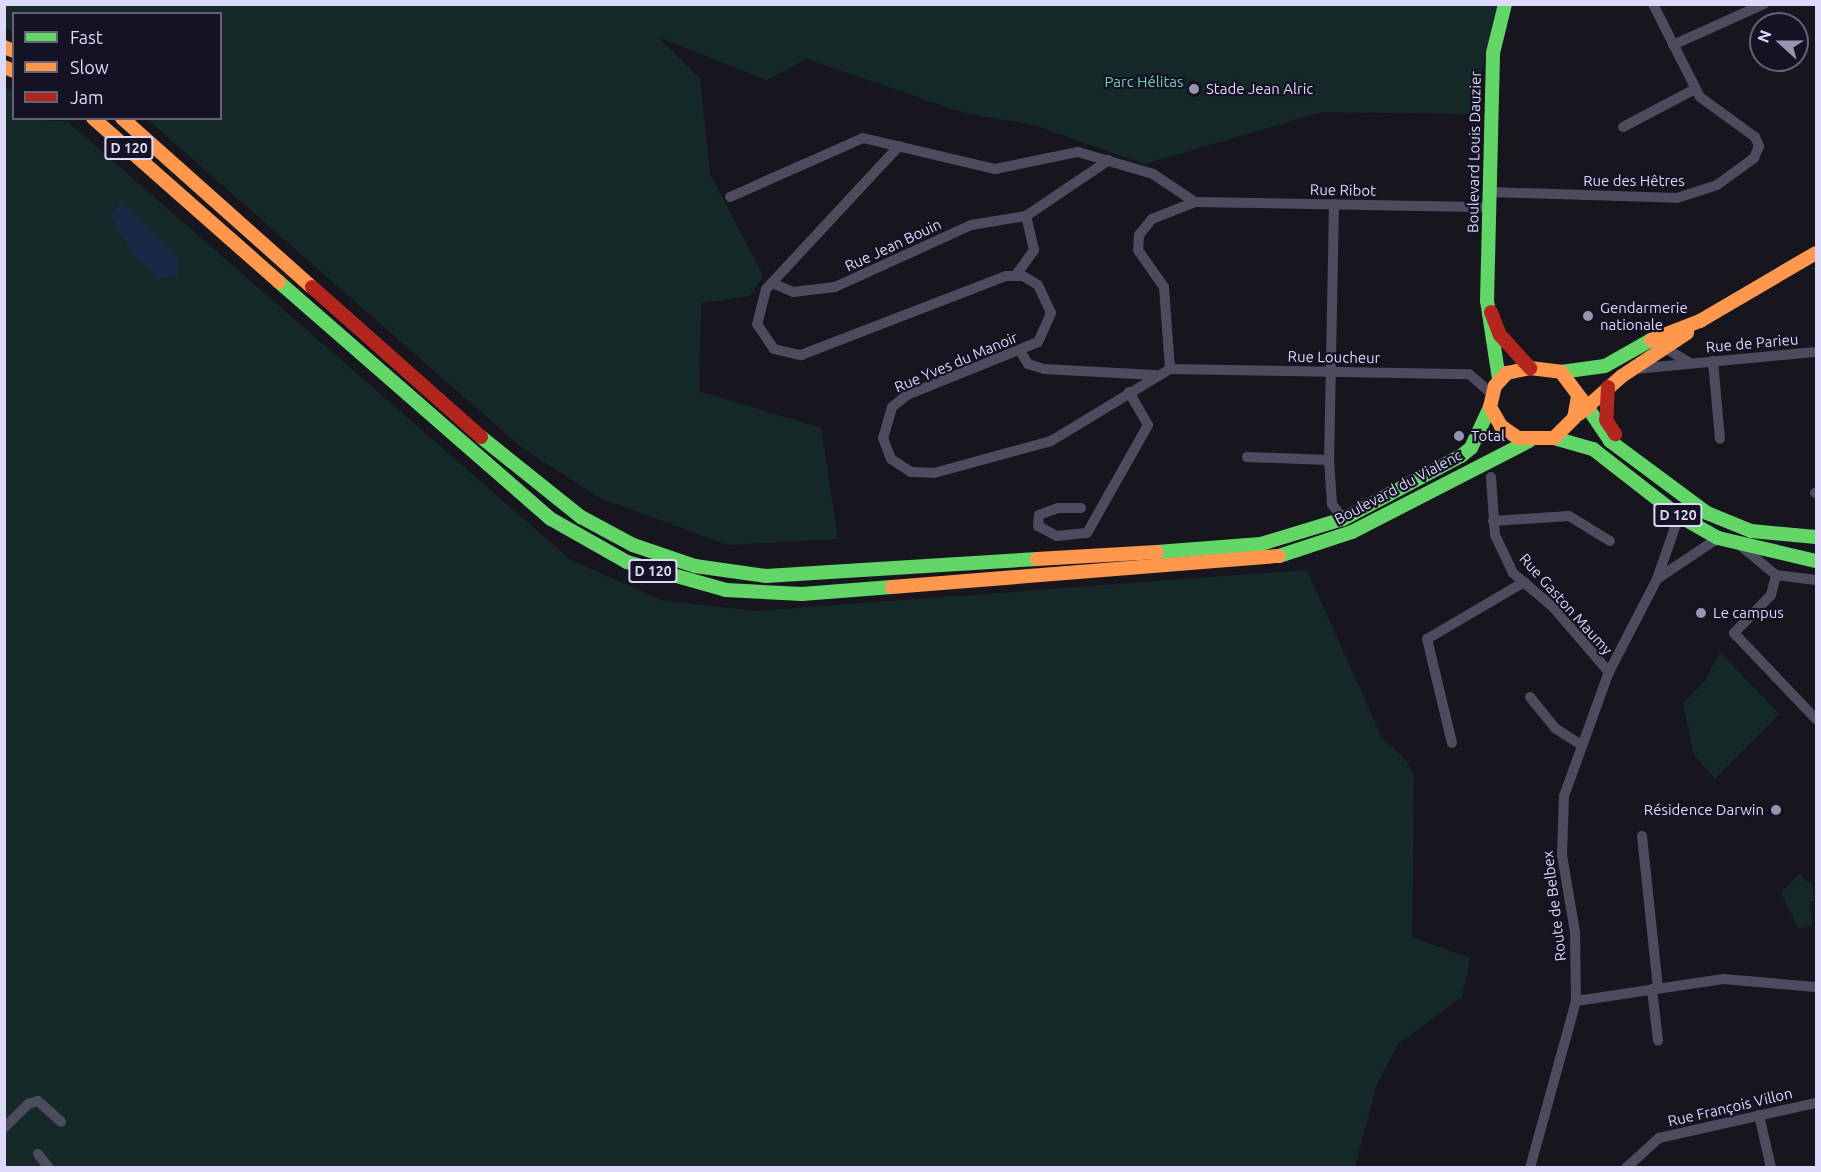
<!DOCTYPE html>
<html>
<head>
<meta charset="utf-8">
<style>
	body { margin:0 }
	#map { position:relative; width:1821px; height:1172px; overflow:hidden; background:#17161f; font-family:Ubuntu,sans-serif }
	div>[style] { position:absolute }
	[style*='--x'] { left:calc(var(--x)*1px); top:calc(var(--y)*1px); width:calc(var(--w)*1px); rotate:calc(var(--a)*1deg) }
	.green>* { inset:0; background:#162929 }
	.water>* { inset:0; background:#172944 }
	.street>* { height:10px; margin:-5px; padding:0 5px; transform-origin:5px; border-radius:5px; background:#4d4c5e }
	.fast>* { height:14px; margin:-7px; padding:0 7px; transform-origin:7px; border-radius:7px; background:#63d668 }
	.slow>* { height:14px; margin:-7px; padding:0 7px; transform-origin:7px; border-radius:7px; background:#ff974d }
	.jam>* { height:14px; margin:-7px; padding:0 7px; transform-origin:7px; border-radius:7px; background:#b3261e }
	.dots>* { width:16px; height:16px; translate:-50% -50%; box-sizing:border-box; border:3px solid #141223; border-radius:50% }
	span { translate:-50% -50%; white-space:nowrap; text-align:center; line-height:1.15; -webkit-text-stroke:4.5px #141223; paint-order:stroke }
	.shield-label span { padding:2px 4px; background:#141223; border:2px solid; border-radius:4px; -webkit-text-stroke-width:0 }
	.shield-label { font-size:14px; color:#dcd9fa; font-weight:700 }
	.park-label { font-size:15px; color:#6ed0b6 }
	.poi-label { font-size:15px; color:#dcd9fa }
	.left { translate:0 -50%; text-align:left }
	.right { translate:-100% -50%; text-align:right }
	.street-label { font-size:15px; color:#dcd9fa }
	.frame { position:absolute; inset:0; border:6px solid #dcd9fa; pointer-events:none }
	.legend { position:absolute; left:12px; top:12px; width:210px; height:108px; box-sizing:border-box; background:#141223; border:2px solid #646279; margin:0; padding:8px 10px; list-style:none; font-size:18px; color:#dcd9fa }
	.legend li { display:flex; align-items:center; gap:12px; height:30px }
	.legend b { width:30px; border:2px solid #646279 }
	.north { position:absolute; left:1749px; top:12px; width:60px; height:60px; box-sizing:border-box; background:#141223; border:2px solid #646279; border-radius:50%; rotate:291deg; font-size:16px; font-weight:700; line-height:24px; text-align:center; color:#dcd9fa }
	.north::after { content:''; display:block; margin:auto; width:21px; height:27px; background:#9795ad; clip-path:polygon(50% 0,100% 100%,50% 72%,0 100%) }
</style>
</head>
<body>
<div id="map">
	<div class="green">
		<i style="clip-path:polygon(5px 4px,1497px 5px,1481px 74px,1480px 114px,1322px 112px,1145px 164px,1034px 125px,964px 113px,807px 59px,766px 80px,658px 37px,700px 79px,710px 174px,763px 275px,750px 296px,701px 303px,699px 391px,821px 428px,838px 539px,728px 545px,600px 498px,522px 448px,147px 119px,220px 118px,220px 14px,14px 14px,13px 32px,5px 27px)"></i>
		<i style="clip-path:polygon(4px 88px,13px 91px,14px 118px,68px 122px,571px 560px,661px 600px,755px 611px,1307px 570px,1382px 738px,1406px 760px,1414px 776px,1412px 937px,1470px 958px,1462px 997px,1398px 1044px,1377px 1084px,1355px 1167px,5px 1168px)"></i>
		<i style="clip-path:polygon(1720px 652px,1779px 714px,1715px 779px,1694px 755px,1683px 703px,1705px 681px)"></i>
		<i style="clip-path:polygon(1799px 874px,1813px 886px,1814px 901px,1809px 901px,1812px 925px,1799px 929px,1781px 893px)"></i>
	</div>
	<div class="water">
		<i style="clip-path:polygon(120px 201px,178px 259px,178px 275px,161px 279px,136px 259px,110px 216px)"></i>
	</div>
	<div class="street">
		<i style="--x:1673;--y:45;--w:100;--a:-24.3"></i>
		<i style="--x:1623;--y:127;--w:81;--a:-27.8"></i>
		<i style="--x:899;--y:146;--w:195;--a:132.9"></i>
		<i style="--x:766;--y:289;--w:36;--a:104"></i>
		<i style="--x:757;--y:324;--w:30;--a:56"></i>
		<i style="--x:774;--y:349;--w:28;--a:13"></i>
		<i style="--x:801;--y:355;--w:220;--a:-21.1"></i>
		<i style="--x:1006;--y:276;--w:17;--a:0"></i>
		<i style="--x:1023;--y:276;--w:17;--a:31"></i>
		<i style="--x:1038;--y:285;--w:31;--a:65"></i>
		<i style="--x:1051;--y:313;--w:32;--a:114"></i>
		<i style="--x:1038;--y:342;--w:141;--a:158"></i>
		<i style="--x:907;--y:395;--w:19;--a:141"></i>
		<i style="--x:892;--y:407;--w:32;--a:106"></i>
		<i style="--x:883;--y:438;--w:22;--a:69"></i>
		<i style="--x:891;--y:459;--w:24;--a:33"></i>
		<i style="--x:911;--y:472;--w:23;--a:2"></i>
		<i style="--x:934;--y:473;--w:121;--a:-15.3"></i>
		<i style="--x:1051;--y:441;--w:139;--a:-31.2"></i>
		<i style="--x:1170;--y:369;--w:299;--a:1"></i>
		<i style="--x:1469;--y:374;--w:29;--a:41"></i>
		<i style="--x:1490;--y:192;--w:187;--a:1.8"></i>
		<i style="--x:1677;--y:198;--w:42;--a:-18"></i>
		<i style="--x:1717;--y:185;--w:46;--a:-36.1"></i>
		<i style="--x:1754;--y:158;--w:13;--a:-67"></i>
		<i style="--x:1759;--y:146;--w:10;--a:-114"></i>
		<i style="--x:1755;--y:137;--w:68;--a:-144"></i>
		<i style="--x:1700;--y:97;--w:104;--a:-116.8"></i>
		<i style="--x:730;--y:197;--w:145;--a:-23.9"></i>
		<i style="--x:863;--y:138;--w:136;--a:13.2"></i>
		<i style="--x:995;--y:169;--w:85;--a:-11.6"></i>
		<i style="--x:1078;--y:152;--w:78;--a:16.3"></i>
		<i style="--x:1153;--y:174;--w:50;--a:33.7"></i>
		<i style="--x:1334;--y:204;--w:256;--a:91.1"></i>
		<i style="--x:1329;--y:460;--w:44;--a:86.1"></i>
		<i style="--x:1332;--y:504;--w:19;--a:54"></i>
		<i style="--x:1016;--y:275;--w:31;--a:-54"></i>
		<i style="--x:1034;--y:250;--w:35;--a:-103"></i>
		<i style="--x:1026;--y:216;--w:100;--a:-34"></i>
		<i style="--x:772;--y:283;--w:23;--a:23"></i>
		<i style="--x:793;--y:292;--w:42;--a:-6.8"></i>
		<i style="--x:835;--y:287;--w:149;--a:-24.5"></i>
		<i style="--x:971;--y:225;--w:56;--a:-9.3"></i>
		<i style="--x:1660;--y:345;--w:35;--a:31"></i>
		<i style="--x:1020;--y:351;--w:15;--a:58"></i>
		<i style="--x:1028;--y:364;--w:17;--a:17"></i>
		<i style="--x:1044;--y:369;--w:111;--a:3.1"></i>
		<i style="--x:1713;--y:361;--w:78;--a:84.9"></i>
		<i style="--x:1170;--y:369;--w:82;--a:-94.2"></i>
		<i style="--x:1164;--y:287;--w:45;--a:-125.1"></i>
		<i style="--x:1138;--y:250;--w:15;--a:-86"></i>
		<i style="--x:1139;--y:235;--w:21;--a:-51"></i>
		<i style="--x:1152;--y:219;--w:46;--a:-21.6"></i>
		<i style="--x:1195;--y:202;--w:295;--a:1"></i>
		<i style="--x:1635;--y:369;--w:182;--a:-5.4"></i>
		<i style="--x:1247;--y:457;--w:82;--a:2.1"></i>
		<i style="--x:1491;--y:477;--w:58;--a:86.1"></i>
		<i style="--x:1495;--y:535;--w:42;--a:64.7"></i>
		<i style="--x:1513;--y:573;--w:52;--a:40.4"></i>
		<i style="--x:1553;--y:607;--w:86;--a:49.3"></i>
		<i style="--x:1815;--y:493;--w:1;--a:0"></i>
		<i style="--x:1081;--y:508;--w:23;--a:180"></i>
		<i style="--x:1058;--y:508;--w:20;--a:160"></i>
		<i style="--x:1039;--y:515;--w:11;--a:95"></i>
		<i style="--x:1038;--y:526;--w:21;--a:28"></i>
		<i style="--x:1057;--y:536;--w:30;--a:-6"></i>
		<i style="--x:1087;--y:533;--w:124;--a:-60.5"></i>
		<i style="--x:1148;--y:425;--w:38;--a:-120"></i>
		<i style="--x:1493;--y:521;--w:76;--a:-3.8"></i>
		<i style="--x:1569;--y:516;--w:48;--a:31.4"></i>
		<i style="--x:1742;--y:547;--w:44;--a:39.5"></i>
		<i style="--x:1776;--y:575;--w:21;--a:104"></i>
		<i style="--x:1771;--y:595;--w:53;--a:134.2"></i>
		<i style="--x:1734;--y:633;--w:119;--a:46.4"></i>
		<i style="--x:1776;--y:575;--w:40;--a:7.1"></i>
		<i style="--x:1657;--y:579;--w:73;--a:-33.9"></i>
		<i style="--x:1530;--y:697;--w:40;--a:51"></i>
		<i style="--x:1555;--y:728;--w:31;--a:33"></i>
		<i style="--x:1452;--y:743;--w:107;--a:-103.5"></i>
		<i style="--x:1427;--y:639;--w:113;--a:-30.4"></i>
		<i style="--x:1642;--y:836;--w:153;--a:84"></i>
		<i style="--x:1652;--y:989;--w:52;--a:83.4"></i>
		<i style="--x:1576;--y:1001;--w:149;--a:-8.5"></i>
		<i style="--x:1723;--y:979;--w:93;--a:4.9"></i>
		<i style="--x:1759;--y:1115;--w:54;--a:77.2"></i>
		<i style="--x:4;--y:1128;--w:34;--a:-45"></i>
		<i style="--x:28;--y:1104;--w:10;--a:-17"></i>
		<i style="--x:38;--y:1101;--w:31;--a:42"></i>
		<i style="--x:38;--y:1154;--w:18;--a:52"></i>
		<i style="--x:1530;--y:1168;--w:173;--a:-74.6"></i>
		<i style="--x:1576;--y:1001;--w:69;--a:-90.8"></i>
		<i style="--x:1575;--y:932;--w:78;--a:-99.6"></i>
		<i style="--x:1562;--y:855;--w:59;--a:-88.1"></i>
		<i style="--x:1564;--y:796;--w:132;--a:-70.1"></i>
		<i style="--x:1609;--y:672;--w:105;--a:-62.7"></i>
		<i style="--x:1657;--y:579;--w:67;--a:-70.8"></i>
		<i style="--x:1626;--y:1168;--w:45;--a:-42.3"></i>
		<i style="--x:1659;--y:1138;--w:161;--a:-12.6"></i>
	</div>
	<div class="fast">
		<i style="--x:279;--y:282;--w:361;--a:41.1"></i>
		<i style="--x:551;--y:519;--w:87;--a:29.5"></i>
		<i style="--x:627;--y:562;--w:103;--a:15.8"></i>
		<i style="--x:726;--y:590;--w:76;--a:3"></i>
		<i style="--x:802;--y:594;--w:90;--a:-4.4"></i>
		<i style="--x:1561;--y:372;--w:44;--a:-7.8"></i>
		<i style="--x:1605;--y:366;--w:53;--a:-29.5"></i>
		<i style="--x:1651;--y:340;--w:10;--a:29"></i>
		<i style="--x:1499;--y:379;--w:79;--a:-98.7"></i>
		<i style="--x:1487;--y:301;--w:248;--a:-88.6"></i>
		<i style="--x:1493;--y:53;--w:50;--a:-76.2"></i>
		<i style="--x:1588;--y:408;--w:40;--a:56"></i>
		<i style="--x:1610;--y:441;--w:121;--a:36.6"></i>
		<i style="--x:1707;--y:513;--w:48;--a:22.2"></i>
		<i style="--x:1751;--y:531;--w:65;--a:5.3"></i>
		<i style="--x:481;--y:437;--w:128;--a:38.7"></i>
		<i style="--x:581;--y:517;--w:59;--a:28.3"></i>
		<i style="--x:633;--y:545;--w:65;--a:18.7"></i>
		<i style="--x:695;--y:566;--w:72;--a:8"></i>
		<i style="--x:766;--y:576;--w:272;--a:-3.6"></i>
		<i style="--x:1554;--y:438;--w:41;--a:15.8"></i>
		<i style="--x:1593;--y:449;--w:109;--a:37.9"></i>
		<i style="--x:1679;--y:516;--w:45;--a:29.4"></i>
		<i style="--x:1718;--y:538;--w:101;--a:13.2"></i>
		<i style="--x:1157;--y:552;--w:104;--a:-4.4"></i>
		<i style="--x:1261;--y:544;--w:86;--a:-17"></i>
		<i style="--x:1343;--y:519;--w:134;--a:-28.1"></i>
		<i style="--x:1461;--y:456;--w:13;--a:-39"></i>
		<i style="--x:1471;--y:448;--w:45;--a:-65.1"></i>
		<i style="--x:1279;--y:556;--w:77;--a:-18.2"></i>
		<i style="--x:1352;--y:532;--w:199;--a:-27.2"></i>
	</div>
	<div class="slow">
		<i style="--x:4;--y:47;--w:11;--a:22"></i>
		<i style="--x:4;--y:67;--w:11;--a:22"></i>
		<i style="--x:93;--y:118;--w:248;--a:41.4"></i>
		<i style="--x:122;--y:118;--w:254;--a:41.7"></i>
		<i style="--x:1651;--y:340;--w:53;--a:-21.2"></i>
		<i style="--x:1700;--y:321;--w:134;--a:-30.4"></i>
		<i style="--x:1578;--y:396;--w:22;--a:100"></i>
		<i style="--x:1574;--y:418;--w:28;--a:135"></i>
		<i style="--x:1554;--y:438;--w:36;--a:180"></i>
		<i style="--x:1518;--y:438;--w:21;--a:-145"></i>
		<i style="--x:1501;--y:426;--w:22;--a:-120"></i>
		<i style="--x:1490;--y:407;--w:22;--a:-77"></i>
		<i style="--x:1495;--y:386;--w:18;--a:-47"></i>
		<i style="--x:1507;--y:373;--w:24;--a:-12"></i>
		<i style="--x:1530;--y:368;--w:31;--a:7"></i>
		<i style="--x:1561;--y:372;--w:45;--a:53.1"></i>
		<i style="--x:1579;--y:414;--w:57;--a:-41.5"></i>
		<i style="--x:1622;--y:376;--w:78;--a:-33.5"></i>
		<i style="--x:1037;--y:559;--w:120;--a:-3.3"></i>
		<i style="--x:892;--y:587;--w:388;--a:-4.6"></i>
	</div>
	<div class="jam">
		<i style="--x:312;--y:287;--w:226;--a:41.6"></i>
		<i style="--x:1491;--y:312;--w:25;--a:69"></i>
		<i style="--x:1500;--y:335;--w:45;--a:47.7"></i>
		<i style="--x:1608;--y:387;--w:33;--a:93"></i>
		<i style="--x:1606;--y:420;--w:17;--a:57"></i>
	</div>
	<div class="dots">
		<i style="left:1194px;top:89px;background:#9795ad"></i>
		<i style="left:1588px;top:316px;background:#9795ad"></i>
		<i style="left:1459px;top:436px;background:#9795ad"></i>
		<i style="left:1701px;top:613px;background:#9795ad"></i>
		<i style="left:1776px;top:810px;background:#9795ad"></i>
	</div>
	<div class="shield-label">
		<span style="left:129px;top:148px">D 120</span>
		<span style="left:1678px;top:515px">D 120</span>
		<span style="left:653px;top:571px">D 120</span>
	</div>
	<div class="park-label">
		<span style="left:1144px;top:82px">Parc Hélitas</span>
	</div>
	<div class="poi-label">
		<span class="left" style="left:1206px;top:89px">Stade Jean Alric</span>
		<span class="left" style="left:1600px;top:316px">Gendarmerie<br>nationale</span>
		<span class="left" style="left:1471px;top:436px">Total</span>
		<span class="left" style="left:1713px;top:613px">Le campus</span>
		<span class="right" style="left:1764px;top:810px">Résidence Darwin</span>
	</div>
	<div class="street-label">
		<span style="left:1474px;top:152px;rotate:-89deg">Boulevard Louis Dauzier</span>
		<span style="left:1634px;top:181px">Rue des Hêtres</span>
		<span style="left:1343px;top:190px;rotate:1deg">Rue Ribot</span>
		<span style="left:893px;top:245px;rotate:-25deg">Rue Jean Bouin</span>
		<span style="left:1752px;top:343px;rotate:-5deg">Rue de Parieu</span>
		<span style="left:1334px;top:357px;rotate:1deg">Rue Loucheur</span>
		<span style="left:956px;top:362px;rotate:-23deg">Rue Yves du Manoir</span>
		<span style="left:1398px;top:487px;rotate:-28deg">Boulevard du Vialenc</span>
		<span style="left:1566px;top:604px;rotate:48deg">Rue Gaston Maumy</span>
		<span style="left:1554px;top:906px;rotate:-97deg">Route de Belbex</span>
		<span style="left:1730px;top:1107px;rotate:-13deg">Rue François Villon</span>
	</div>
	<div class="frame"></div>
	<ul class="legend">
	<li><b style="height:8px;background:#63d668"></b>Fast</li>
	<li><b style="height:8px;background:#ff974d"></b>Slow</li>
	<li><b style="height:8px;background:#b3261e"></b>Jam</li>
	</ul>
	<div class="north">N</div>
</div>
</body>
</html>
